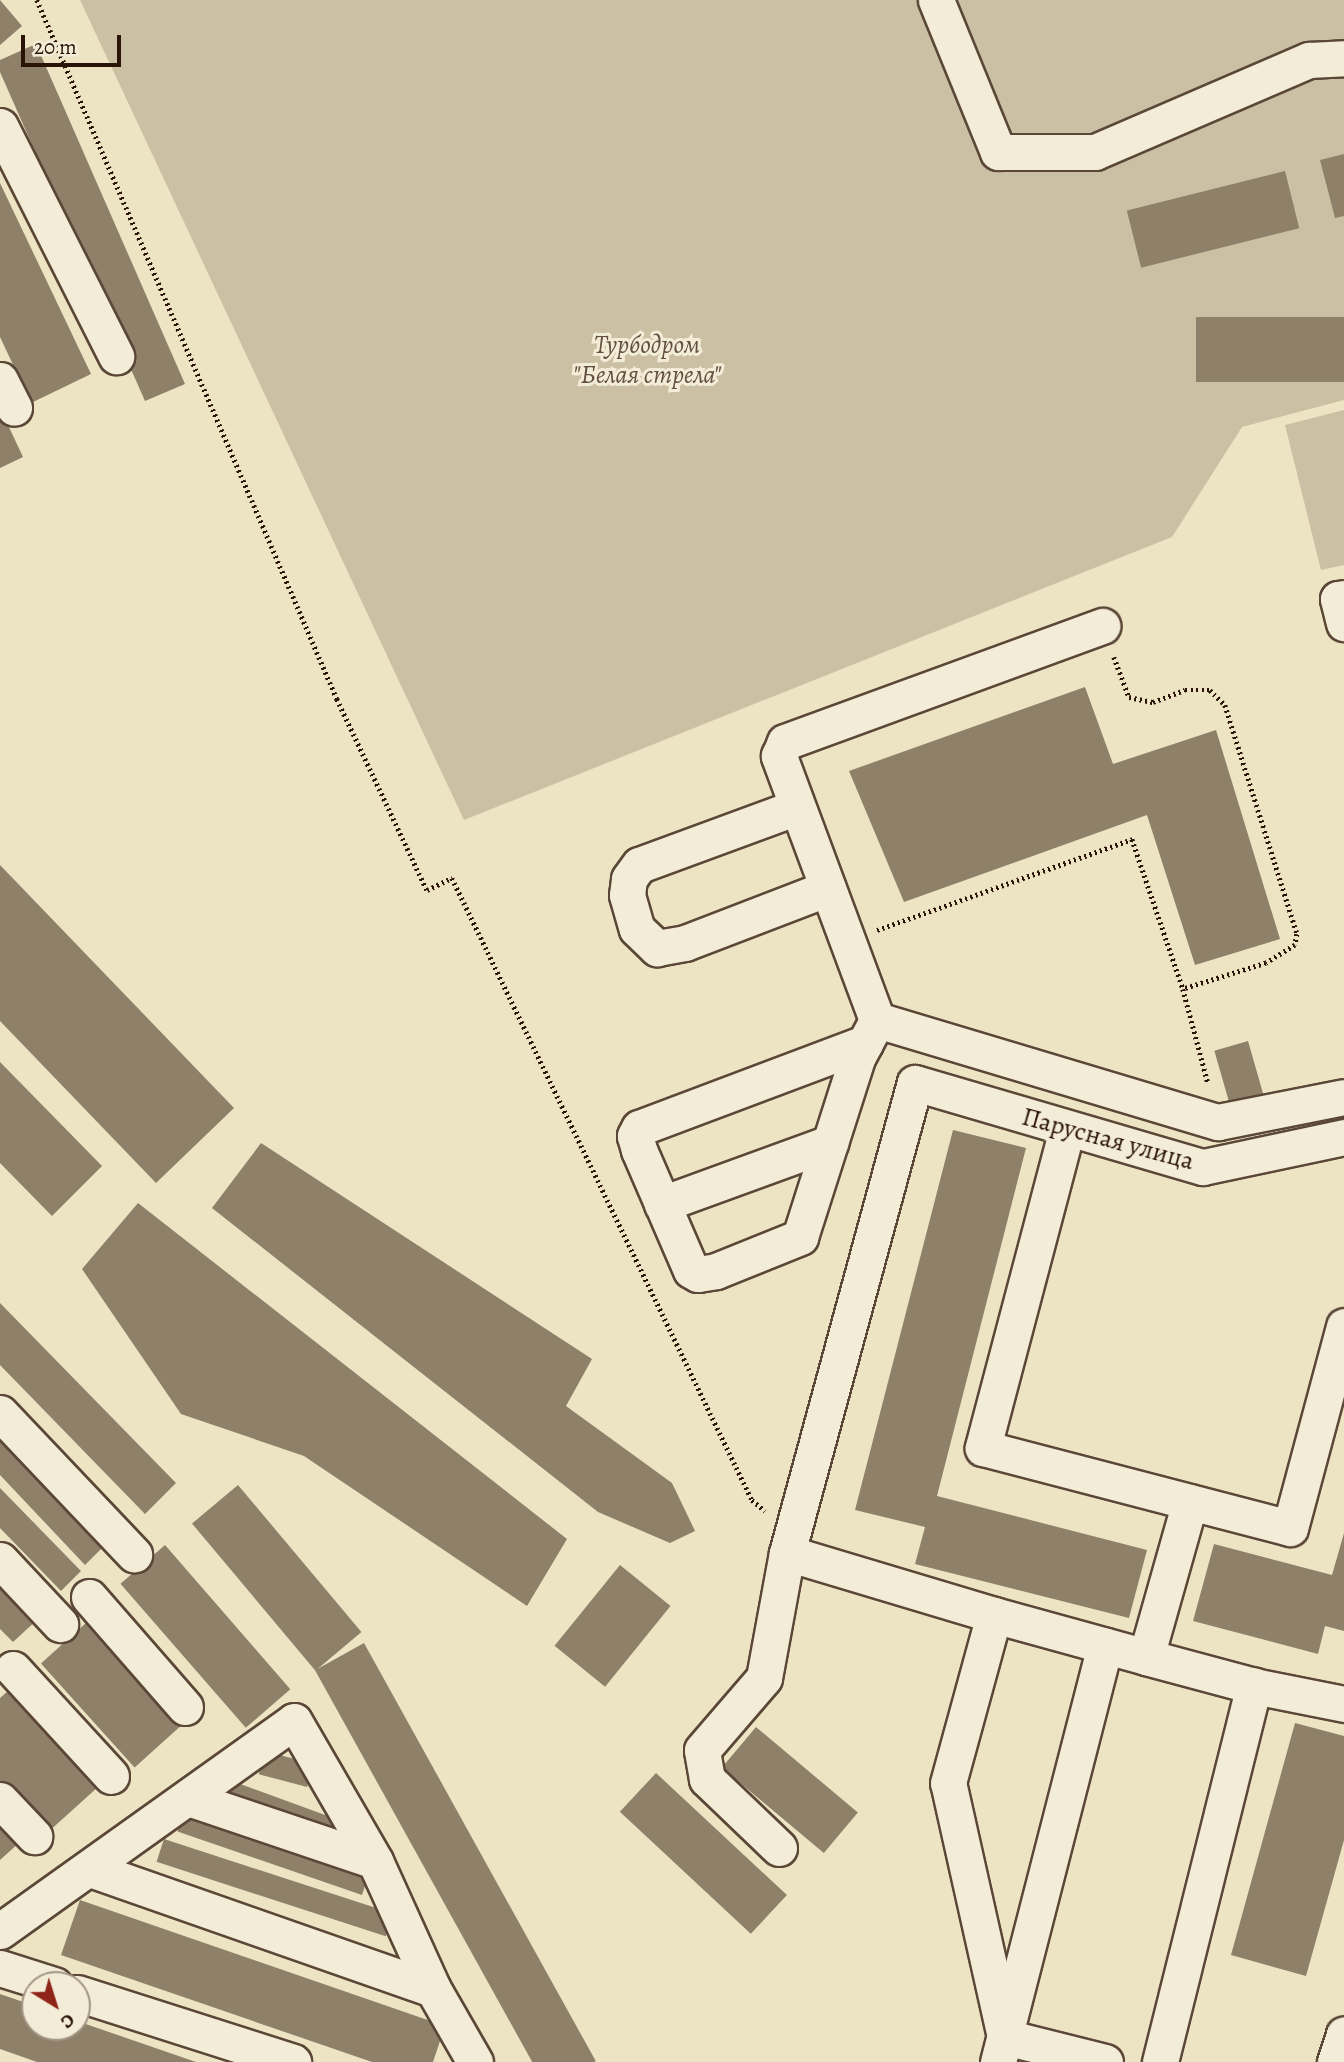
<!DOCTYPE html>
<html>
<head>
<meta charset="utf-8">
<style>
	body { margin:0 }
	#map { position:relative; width:1344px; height:2062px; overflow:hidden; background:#ece4c3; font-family:Alegreya,serif }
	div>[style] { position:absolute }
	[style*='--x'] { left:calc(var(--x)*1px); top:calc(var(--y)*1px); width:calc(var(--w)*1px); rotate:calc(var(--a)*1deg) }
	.green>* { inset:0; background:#cbc0a3 }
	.building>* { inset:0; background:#8f8069; transform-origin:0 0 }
	.path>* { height:4.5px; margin-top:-2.25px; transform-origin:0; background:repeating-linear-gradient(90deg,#2b1308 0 2px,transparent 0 5.5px) }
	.roads { filter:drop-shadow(2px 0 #5b4737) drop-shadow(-2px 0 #5b4737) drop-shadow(0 2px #5b4737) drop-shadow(0 -2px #5b4737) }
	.minor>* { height:35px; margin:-17.5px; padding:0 17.5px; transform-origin:17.5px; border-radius:17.5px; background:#f3edd8 }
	span { translate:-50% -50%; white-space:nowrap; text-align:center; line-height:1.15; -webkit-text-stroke:6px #f3edd8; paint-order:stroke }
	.park-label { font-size:26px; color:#63503e; font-style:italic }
	.street-label { font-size:26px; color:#2b1308 }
	.north { position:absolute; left:21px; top:1971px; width:70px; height:70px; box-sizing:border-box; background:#f3edd8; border:2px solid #a39685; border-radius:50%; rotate:142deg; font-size:19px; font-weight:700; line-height:28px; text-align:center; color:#2b1308 }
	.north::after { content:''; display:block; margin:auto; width:24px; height:32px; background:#8f2418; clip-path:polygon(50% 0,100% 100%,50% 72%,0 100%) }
	.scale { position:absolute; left:21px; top:35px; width:100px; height:32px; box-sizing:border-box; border:4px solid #2b1308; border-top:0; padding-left:9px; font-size:21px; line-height:24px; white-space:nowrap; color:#2b1308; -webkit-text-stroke:5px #f3edd8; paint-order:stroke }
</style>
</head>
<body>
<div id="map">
	<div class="green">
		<i style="clip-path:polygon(80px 0,1344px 0,1344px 400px,1242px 427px,1172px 537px,464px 820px)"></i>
		<i style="clip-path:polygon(1344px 410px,1344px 565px,1321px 570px,1285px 425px)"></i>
	</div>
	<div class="building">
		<i style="clip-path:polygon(0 0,22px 26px,0 45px)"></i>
		<i style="clip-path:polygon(36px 44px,185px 384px,145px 401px,0 72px,0 60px)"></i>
		<i style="clip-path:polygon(1344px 154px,1344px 216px,1335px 218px,1320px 160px)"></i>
		<i style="left:1285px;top:171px;width:59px;height:163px;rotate:76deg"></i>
		<i style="clip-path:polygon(0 183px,91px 374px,31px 403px,0 337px)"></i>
		<i style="left:1344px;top:317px;width:65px;height:148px;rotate:90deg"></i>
		<i style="clip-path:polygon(0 408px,23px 457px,0 468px)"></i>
		<i style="clip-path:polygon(1085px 687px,1113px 764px,1216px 730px,1280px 939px,1195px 965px,1147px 815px,904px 902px,849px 771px)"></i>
		<i style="clip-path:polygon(0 865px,234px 1108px,156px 1183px,0 1021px)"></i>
		<i style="left:1248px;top:1041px;width:58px;height:35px;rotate:74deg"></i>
		<i style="clip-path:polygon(0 1062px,102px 1166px,52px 1216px,0 1163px)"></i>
		<i style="clip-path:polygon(953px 1130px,1026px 1148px,937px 1496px,1147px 1550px,1129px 1618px,915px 1564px,925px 1527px,855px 1510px)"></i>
		<i style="clip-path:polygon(261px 1143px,592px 1359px,566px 1406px,672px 1483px,695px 1531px,670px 1543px,598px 1512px,212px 1208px)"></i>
		<i style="clip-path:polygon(138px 1203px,567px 1539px,527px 1606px,304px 1456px,181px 1414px,82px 1269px)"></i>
		<i style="clip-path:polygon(0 1303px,176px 1483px,145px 1514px,0 1365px)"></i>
		<i style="clip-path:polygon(0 1423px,111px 1539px,85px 1565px,0 1475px)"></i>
		<i style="left:238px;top:1485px;width:192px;height:60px;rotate:50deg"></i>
		<i style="clip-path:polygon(0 1488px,81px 1571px,61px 1591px,0 1528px)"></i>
		<i style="clip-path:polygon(1344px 1533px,1344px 1631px,1325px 1626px,1318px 1654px,1193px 1621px,1214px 1544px,1332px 1575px)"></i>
		<i style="left:165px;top:1545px;width:191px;height:59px;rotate:49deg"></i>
		<i style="left:620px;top:1565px;width:65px;height:104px;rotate:39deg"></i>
		<i style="clip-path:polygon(0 1580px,38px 1619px,13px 1642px,0 1629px)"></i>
		<i style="left:87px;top:1622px;width:140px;height:62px;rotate:48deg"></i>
		<i style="left:364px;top:1643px;width:478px;height:56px;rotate:61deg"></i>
		<i style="clip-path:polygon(9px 1690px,98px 1787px,47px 1833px,0 1782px,0 1698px)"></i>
		<i style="clip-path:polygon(1295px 1723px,1344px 1736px,1344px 1840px,1306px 1976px,1231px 1955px)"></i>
		<i style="left:756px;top:1727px;width:133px;height:53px;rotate:40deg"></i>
		<i style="left:265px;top:1751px;width:50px;height:24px;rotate:15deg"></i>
		<i style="left:656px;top:1773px;width:179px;height:53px;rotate:43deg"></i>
		<i style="left:221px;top:1777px;width:140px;height:15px;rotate:20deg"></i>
		<i style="left:187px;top:1804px;width:195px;height:29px;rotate:19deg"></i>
		<i style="clip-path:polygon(0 1819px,20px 1842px,0 1860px)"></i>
		<i style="left:164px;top:1839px;width:241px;height:24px;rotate:18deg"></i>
		<i style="clip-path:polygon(80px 1900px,445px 2026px,433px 2062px,372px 2062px,61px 1955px)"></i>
		<i style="clip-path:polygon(0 1994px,35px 2006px,35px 2027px,77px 2027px,77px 2021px,196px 2062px,37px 2062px,0 2049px)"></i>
	</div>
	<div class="path">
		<i style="--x:37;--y:0;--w:761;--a:66.77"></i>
		<i style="--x:337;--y:699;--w:211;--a:64.8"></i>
		<i style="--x:427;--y:890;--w:28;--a:-26"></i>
		<i style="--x:452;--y:878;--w:691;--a:64.25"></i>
		<i style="--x:752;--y:1500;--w:17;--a:40"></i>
		<i style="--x:1114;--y:657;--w:43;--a:69.4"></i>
		<i style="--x:1129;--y:697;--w:25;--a:12"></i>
		<i style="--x:1153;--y:702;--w:34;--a:-21"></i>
		<i style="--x:1185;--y:690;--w:25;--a:0"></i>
		<i style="--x:1210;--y:690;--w:21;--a:45"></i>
		<i style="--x:1225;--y:705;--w:240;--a:72.5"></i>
		<i style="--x:1297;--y:934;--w:11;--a:100"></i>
		<i style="--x:1295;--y:945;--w:34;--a:148"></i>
		<i style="--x:1266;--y:963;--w:87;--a:162.6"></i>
		<i style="--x:1183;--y:989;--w:97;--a:75.1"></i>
		<i style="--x:877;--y:930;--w:271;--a:-19.6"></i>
		<i style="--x:1132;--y:839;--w:158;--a:71.2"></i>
	</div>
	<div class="roads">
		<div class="minor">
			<i style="--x:936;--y:0;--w:164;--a:67.8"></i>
			<i style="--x:998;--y:152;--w:97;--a:0"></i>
			<i style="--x:1095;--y:152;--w:233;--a:-23.3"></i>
			<i style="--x:1309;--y:60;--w:35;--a:-3"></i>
			<i style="--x:0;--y:126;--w:258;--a:63.2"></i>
			<i style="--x:0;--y:380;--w:31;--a:63"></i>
			<i style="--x:1344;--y:598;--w:6;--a:171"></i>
			<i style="--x:1338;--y:599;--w:25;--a:76"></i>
			<i style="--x:797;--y:807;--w:168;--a:159.8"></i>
			<i style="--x:639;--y:865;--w:17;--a:126"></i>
			<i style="--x:629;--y:879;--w:16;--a:97"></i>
			<i style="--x:627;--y:895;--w:35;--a:74"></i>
			<i style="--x:637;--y:929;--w:28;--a:44"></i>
			<i style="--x:657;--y:948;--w:28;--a:-10"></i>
			<i style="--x:685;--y:943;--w:153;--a:-21"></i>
			<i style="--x:877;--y:1020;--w:282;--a:-110.4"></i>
			<i style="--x:779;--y:756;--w:15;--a:-67"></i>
			<i style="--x:785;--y:742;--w:338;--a:-20.1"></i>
			<i style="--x:865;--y:1043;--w:241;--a:159.4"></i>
			<i style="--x:639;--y:1128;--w:9;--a:117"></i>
			<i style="--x:635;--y:1136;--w:15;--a:74"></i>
			<i style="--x:639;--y:1150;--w:131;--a:66.6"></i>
			<i style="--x:691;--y:1270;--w:8;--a:30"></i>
			<i style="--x:698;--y:1274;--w:18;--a:-9"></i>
			<i style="--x:716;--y:1271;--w:91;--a:-22"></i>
			<i style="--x:800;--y:1237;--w:188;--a:-72.3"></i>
			<i style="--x:857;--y:1058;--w:17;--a:-62"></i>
			<i style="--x:865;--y:1043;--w:26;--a:-62"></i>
			<i style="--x:877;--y:1020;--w:356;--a:16.7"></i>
			<i style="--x:1218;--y:1122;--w:128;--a:-11.2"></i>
			<i style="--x:1067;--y:1129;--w:330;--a:104.8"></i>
			<i style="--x:983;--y:1448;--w:317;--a:14.6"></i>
			<i style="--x:1290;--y:1528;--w:209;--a:-75"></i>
			<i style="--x:662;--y:1204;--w:179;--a:-20"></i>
			<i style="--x:0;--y:1413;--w:195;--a:46.5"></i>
			<i style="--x:0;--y:1560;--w:88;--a:46.8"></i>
			<i style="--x:89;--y:1597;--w:146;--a:48.9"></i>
			<i style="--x:994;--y:1615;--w:158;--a:15.4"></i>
			<i style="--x:1146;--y:1657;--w:161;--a:-74.2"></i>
			<i style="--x:1146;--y:1657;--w:112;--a:15"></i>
			<i style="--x:1254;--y:1686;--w:92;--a:11.3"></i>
			<i style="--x:13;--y:1669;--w:145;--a:47.5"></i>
			<i style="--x:188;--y:1798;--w:197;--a:18.6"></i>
			<i style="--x:0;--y:1800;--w:50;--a:46.6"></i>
			<i style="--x:779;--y:1848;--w:100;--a:-136.2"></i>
			<i style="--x:707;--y:1779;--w:29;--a:-100"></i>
			<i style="--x:702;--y:1750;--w:95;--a:-49.3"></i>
			<i style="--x:764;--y:1678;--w:127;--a:-79.6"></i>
			<i style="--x:90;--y:1869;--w:363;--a:19.3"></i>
			<i style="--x:0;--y:1931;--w:361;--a:-35.5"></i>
			<i style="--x:294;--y:1721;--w:162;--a:59.9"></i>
			<i style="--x:375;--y:1861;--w:141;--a:65.6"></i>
			<i style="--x:433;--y:1989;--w:84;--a:60.1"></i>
			<i style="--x:0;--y:1968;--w:57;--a:17.5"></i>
			<i style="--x:77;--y:1993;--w:227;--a:17.7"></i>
			<i style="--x:998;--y:2062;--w:430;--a:-75.6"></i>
			<i style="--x:1105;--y:2062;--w:103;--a:-166"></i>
			<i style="--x:1005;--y:2037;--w:260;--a:-102.6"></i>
			<i style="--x:948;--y:1783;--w:174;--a:-74.7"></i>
			<i style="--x:994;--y:1615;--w:216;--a:-163.3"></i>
			<i style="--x:787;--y:1553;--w:487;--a:-74.8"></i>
			<i style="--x:915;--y:1083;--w:300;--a:16.3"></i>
			<i style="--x:1203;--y:1167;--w:144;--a:-12"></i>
			<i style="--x:1160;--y:2062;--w:388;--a:-76"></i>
			<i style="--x:1335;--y:2062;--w:29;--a:-72"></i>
		</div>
	</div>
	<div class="park-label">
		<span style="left:647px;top:360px">Турбодром<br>"Белая стрела"</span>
	</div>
	<div class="street-label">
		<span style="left:1108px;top:1139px;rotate:15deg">Парусная улица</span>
	</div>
	<div class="north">С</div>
	<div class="scale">20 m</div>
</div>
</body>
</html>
